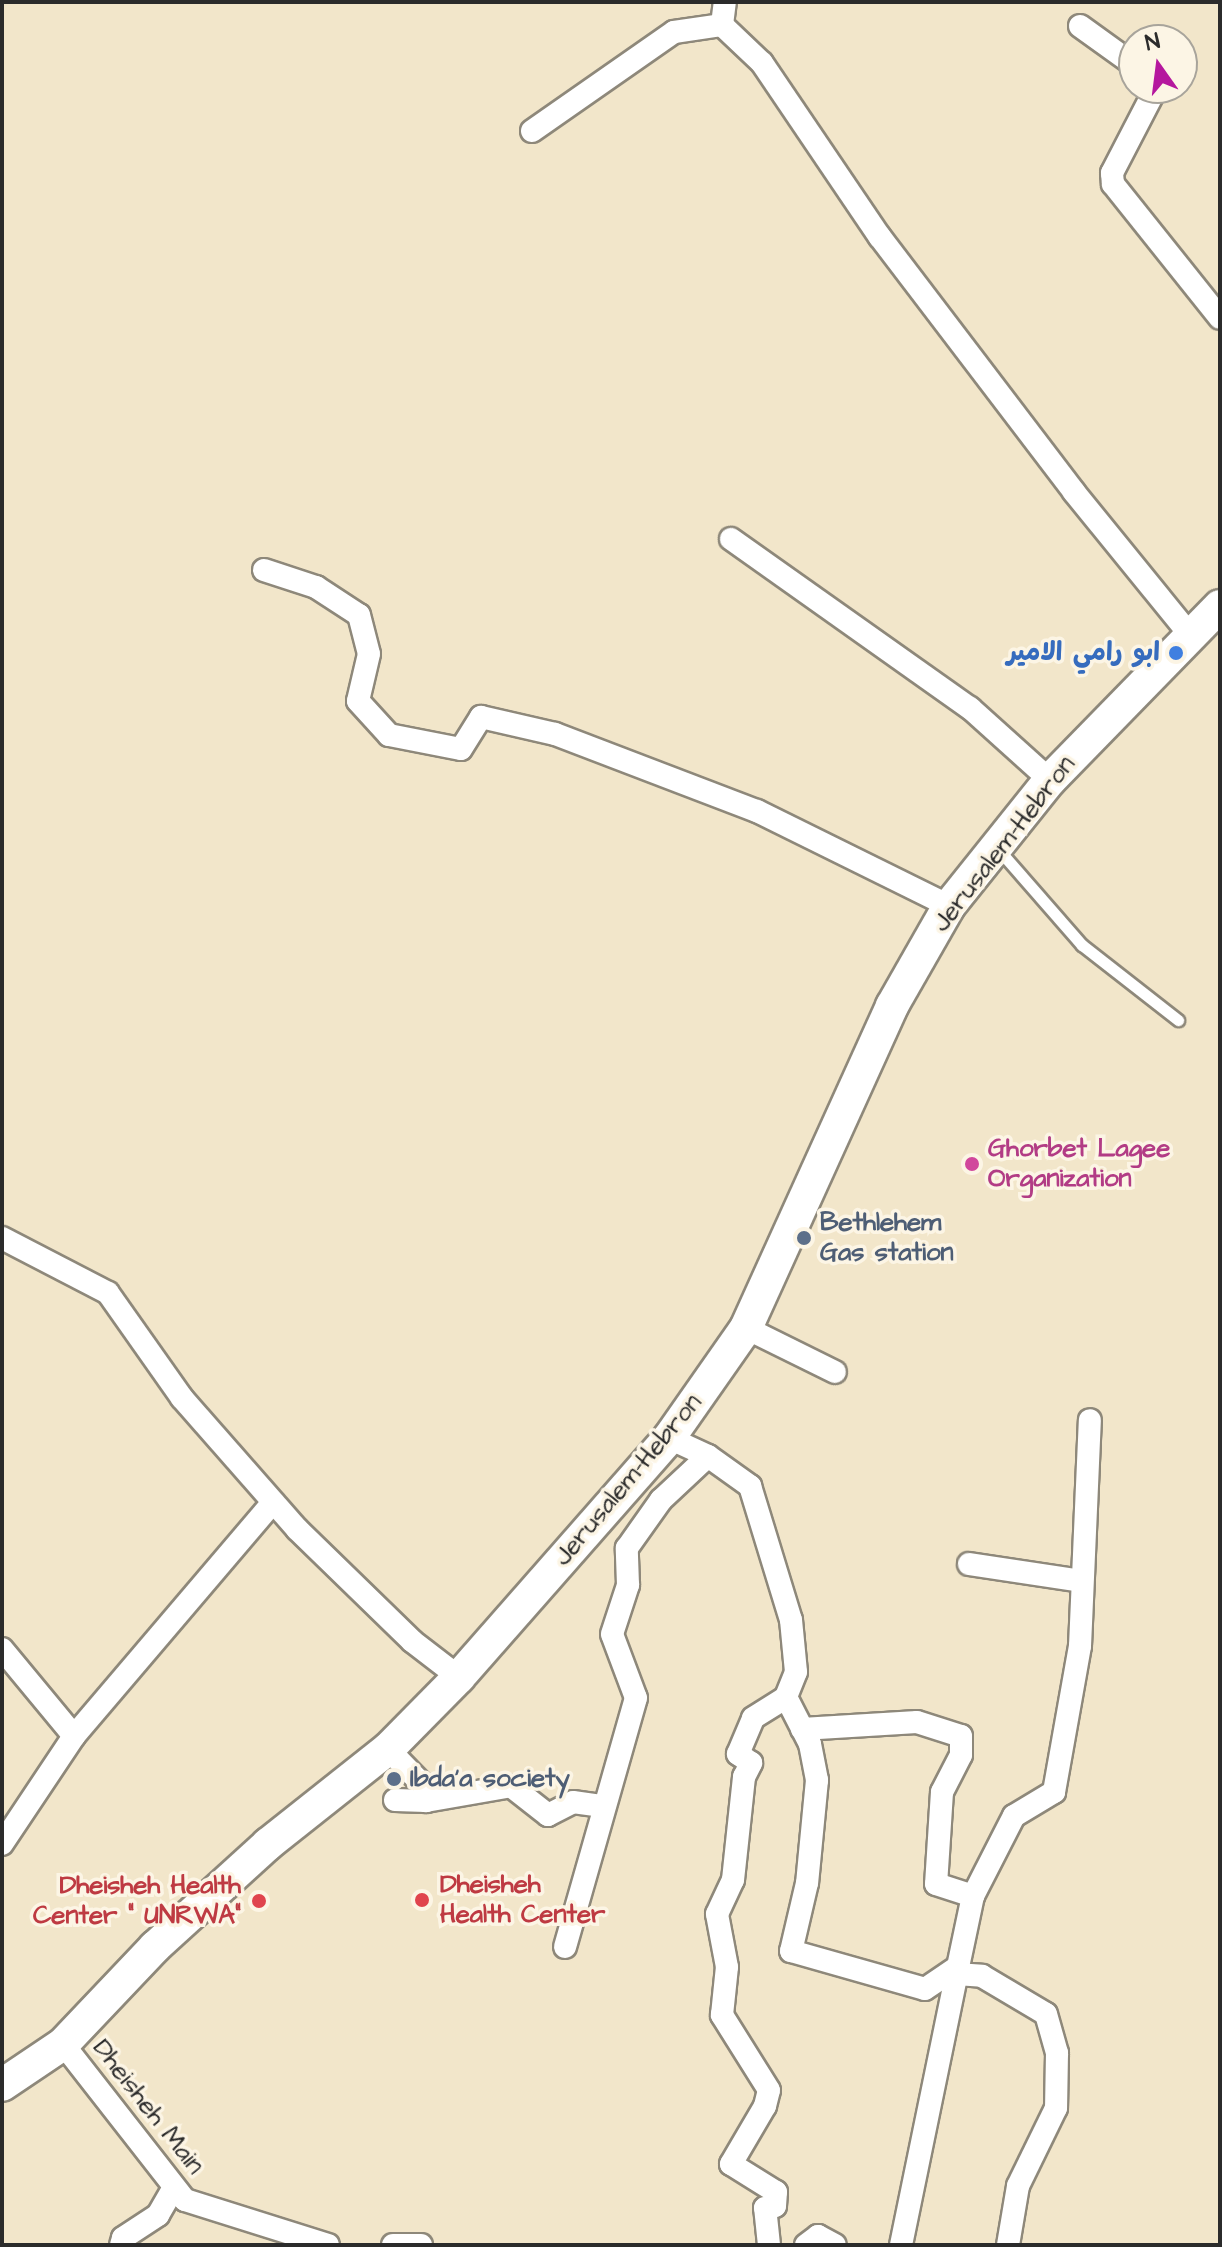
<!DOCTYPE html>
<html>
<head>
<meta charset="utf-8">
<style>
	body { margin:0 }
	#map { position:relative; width:1222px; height:2247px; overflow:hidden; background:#f2e6ca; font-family:"Architects Daughter","Playpen Sans Arabic",sans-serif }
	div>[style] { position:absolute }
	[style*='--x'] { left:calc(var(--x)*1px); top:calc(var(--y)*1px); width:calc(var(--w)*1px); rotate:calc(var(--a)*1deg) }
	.roads { filter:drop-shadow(2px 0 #8e887a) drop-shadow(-2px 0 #8e887a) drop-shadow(0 2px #8e887a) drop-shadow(0 -2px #8e887a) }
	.lane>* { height:11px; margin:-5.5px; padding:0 5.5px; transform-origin:5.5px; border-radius:5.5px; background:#fff }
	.street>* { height:22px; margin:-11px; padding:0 11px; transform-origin:11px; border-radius:11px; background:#fff }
	.secondary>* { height:32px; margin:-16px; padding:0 16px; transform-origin:16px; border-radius:16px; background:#fff }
	.dots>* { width:22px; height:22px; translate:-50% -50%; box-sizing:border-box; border:4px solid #fcf5e5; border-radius:50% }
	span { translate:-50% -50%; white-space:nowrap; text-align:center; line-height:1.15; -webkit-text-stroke:7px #fcf5e5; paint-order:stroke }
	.shop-label { font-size:26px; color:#366cbe; font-weight:700 }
	.right { translate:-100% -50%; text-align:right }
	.street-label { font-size:26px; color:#2b2b2b }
	.hotel-label { font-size:26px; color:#b23c85; font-weight:700 }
	.left { translate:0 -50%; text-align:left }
	.service-label { font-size:26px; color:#4e5e75; font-weight:700 }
	.health-label { font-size:26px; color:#be3a42; font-weight:700 }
	.frame { position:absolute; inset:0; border:4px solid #2b2b2b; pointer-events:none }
	.north { position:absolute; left:1118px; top:24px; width:80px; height:80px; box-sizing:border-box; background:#fcf5e5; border:2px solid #a8a49b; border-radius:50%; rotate:346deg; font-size:22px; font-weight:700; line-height:32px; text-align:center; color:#2b2b2b }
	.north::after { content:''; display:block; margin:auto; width:28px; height:36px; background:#b5179e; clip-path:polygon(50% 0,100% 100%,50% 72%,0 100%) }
</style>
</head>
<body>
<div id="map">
	<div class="roads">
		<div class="lane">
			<i style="--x:999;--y:850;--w:126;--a:48.9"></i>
			<i style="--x:1082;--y:945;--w:122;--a:38"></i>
		</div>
		<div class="street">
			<i style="--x:722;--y:25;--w:23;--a:-83"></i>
			<i style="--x:1080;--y:26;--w:67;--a:35.8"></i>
			<i style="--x:1156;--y:88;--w:96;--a:117.4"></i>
			<i style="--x:1112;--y:173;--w:11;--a:85"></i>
			<i style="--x:1113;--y:184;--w:171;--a:51.4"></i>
			<i style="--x:532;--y:131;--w:173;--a:-34.9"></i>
			<i style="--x:674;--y:32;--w:49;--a:-8.3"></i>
			<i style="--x:722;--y:25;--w:55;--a:43.5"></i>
			<i style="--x:762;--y:63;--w:210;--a:55.9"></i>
			<i style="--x:880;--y:237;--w:320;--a:52.7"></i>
			<i style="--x:1074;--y:492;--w:186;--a:50.9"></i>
			<i style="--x:731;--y:539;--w:293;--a:35.3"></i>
			<i style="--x:970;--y:708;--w:108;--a:42"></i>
			<i style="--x:264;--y:570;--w:55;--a:18.1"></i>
			<i style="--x:316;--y:587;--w:51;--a:33.1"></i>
			<i style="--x:359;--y:615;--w:40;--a:75.6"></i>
			<i style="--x:369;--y:654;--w:48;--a:103.2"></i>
			<i style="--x:358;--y:701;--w:46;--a:47.6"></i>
			<i style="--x:389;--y:735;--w:73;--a:11"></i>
			<i style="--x:461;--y:749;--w:38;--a:-58"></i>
			<i style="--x:481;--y:717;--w:76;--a:12.9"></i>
			<i style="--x:555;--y:734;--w:216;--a:20.9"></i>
			<i style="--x:757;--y:811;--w:214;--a:26.3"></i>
			<i style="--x:2;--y:1238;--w:119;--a:27.4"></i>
			<i style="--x:108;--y:1293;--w:128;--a:54.8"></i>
			<i style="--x:182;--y:1398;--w:174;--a:48.7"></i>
			<i style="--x:297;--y:1529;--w:161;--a:44.2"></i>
			<i style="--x:412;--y:1641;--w:59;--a:37.5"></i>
			<i style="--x:746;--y:1328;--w:99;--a:26.3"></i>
			<i style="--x:669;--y:1438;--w:43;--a:24.8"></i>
			<i style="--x:708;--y:1456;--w:52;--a:35.5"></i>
			<i style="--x:750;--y:1486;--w:140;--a:73"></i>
			<i style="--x:791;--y:1620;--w:52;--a:84.5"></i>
			<i style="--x:796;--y:1672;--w:27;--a:112"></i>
			<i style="--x:786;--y:1697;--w:53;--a:62.9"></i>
			<i style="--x:810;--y:1744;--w:37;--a:79"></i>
			<i style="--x:817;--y:1780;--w:103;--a:95.5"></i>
			<i style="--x:807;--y:1883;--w:70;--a:103.2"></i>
			<i style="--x:791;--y:1951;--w:139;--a:15.8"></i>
			<i style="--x:925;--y:1989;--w:40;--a:-34"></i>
			<i style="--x:958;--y:1967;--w:73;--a:-78.1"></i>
			<i style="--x:973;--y:1896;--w:90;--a:-62.9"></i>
			<i style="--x:1014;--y:1816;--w:47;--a:-31"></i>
			<i style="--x:1054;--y:1792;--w:148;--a:-79.9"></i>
			<i style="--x:1080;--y:1646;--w:226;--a:-87.5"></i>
			<i style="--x:969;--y:1564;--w:114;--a:8.6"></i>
			<i style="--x:2;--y:1649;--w:113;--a:50.4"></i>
			<i style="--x:802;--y:1729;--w:115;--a:-3.5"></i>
			<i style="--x:917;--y:1722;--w:46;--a:17.7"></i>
			<i style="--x:961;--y:1736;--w:19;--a:90"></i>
			<i style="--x:961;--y:1755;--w:42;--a:117.2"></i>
			<i style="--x:942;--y:1792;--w:92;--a:93.7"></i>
			<i style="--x:936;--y:1884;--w:39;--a:18"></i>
			<i style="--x:388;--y:1749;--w:47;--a:45.9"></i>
			<i style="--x:421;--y:1783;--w:19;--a:74"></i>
			<i style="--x:395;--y:1800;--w:31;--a:2"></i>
			<i style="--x:426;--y:1801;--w:86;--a:-10"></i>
			<i style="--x:511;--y:1786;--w:47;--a:38.1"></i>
			<i style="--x:548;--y:1815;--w:28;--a:-27"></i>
			<i style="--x:573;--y:1802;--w:30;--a:8"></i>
			<i style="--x:2;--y:1844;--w:130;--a:-56.3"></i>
			<i style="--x:74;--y:1736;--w:307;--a:-49.6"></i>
			<i style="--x:565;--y:1947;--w:259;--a:-74.1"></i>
			<i style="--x:636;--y:1698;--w:68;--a:-110.6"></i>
			<i style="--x:612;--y:1634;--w:52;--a:-71.9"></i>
			<i style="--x:628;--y:1585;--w:37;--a:-92"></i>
			<i style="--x:627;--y:1548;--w:59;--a:-54.7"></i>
			<i style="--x:661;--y:1500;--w:64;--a:-43.1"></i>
			<i style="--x:956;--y:1974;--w:26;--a:4"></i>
			<i style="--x:982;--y:1976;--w:74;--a:30.7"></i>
			<i style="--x:1046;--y:2014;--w:41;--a:74.2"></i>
			<i style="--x:1057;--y:2053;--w:55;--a:91"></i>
			<i style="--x:1056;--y:2108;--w:87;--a:116"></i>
			<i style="--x:1018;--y:2186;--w:60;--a:99.6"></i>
			<i style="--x:63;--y:2044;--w:198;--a:52"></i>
			<i style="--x:185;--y:2200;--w:150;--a:17.5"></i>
			<i style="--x:121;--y:2245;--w:7;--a:-74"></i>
			<i style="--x:123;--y:2238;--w:42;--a:-33.3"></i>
			<i style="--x:158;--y:2215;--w:32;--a:-60"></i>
			<i style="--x:393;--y:2245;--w:28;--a:0"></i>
			<i style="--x:769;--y:2245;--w:37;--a:-96"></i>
			<i style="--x:765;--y:2208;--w:10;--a:-11"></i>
			<i style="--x:775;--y:2206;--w:14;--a:-86"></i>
			<i style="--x:776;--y:2192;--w:53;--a:-148.1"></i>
			<i style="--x:731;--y:2164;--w:67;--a:-59.6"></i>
			<i style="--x:765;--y:2106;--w:16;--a:-76"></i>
			<i style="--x:769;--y:2090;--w:89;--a:-122.1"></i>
			<i style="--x:722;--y:2015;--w:48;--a:-84.1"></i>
			<i style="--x:727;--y:1967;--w:54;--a:-100.7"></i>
			<i style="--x:717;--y:1914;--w:38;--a:-65"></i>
			<i style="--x:733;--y:1880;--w:104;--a:-83.9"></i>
			<i style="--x:744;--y:1777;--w:16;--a:-63"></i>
			<i style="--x:751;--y:1763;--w:16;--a:-145"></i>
			<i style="--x:738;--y:1754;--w:39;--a:-67"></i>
			<i style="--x:753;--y:1718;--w:39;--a:-32"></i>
			<i style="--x:806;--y:2245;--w:15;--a:-37"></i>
			<i style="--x:818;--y:2236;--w:19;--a:28"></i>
			<i style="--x:901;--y:2245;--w:284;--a:-78.4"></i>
		</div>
		<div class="secondary">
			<i style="--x:2;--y:2085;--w:73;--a:-33.9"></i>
			<i style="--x:63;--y:2044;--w:134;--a:-46.5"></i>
			<i style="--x:155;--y:1947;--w:153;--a:-42.3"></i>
			<i style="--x:268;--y:1844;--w:153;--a:-38.4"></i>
			<i style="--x:388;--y:1749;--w:101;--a:-45.4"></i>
			<i style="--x:459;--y:1677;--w:318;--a:-48.7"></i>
			<i style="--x:669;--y:1438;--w:134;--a:-55"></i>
			<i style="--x:746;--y:1328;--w:354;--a:-65.6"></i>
			<i style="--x:892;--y:1006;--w:115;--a:-60.3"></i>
			<i style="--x:949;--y:906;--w:161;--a:-51.3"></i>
			<i style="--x:1050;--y:780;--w:243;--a:-45.7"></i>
		</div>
	</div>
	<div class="dots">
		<i style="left:1176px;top:653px;background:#3f7fe0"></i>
		<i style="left:972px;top:1164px;background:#d1479c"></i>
		<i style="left:804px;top:1238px;background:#5c6f8a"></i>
		<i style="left:394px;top:1779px;background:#5c6f8a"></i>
		<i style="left:422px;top:1900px;background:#e0444e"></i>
		<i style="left:259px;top:1901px;background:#e0444e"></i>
	</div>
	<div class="shop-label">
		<span class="right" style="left:1160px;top:653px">ابو رامي الامير</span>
	</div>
	<div class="street-label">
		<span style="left:1004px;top:844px;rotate:-52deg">Jerusalem-Hebron</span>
		<span style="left:628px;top:1480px;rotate:-50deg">Jerusalem-Hebron</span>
		<span style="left:148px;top:2107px;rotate:52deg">Dheisheh Main</span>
	</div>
	<div class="hotel-label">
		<span class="left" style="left:988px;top:1164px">Ghorbet Lagee<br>Organization</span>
	</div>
	<div class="service-label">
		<span class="left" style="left:820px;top:1238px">Bethlehem<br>Gas station</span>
		<span class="left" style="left:410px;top:1779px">Ibda'a society</span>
	</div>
	<div class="health-label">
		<span class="left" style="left:440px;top:1900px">Dheisheh<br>Health Center</span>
		<span class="right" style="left:241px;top:1901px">Dheisheh Health<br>Center " UNRWA"</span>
	</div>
	<div class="frame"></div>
	<div class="north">N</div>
</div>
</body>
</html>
